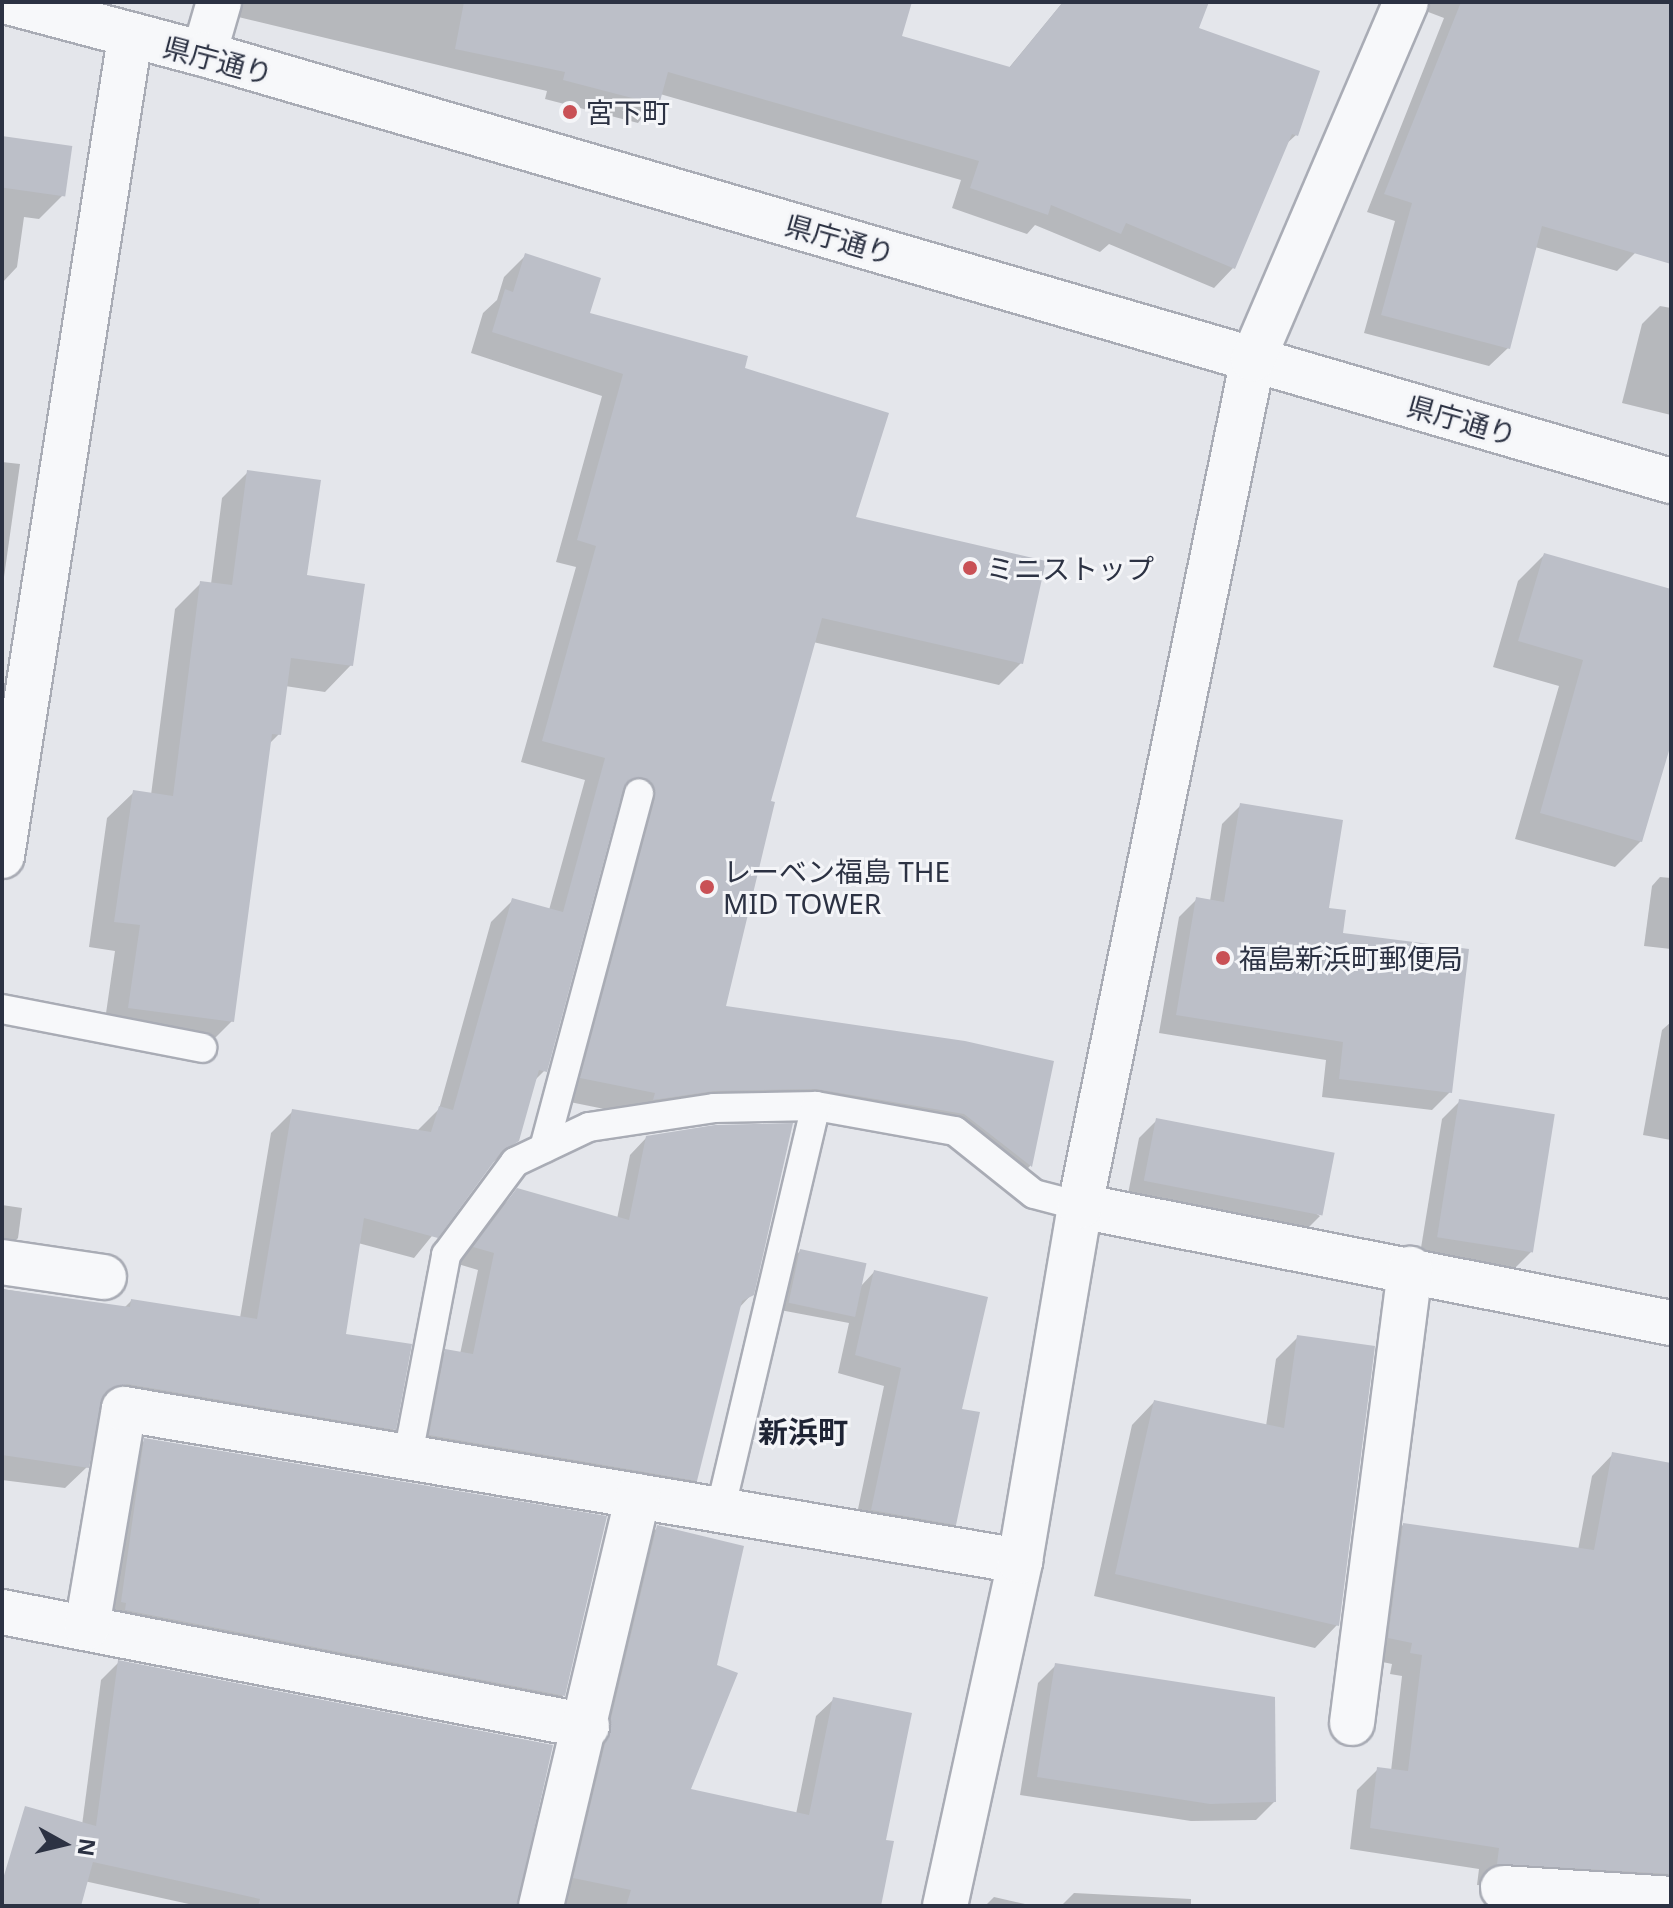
<!DOCTYPE html>
<html>
<head>
<meta charset="utf-8">
<style>
	body { margin:0 }
	#map { position:relative; width:1673px; height:1908px; overflow:hidden; background:#e4e6eb; font-family:"Noto Sans","Noto Sans JP",sans-serif }
	div>[style] { position:absolute }
	[style*='--x'] { left:calc(var(--x)*1px); top:calc(var(--y)*1px); width:calc(var(--w)*1px); rotate:calc(var(--a)*1deg) }
	.shadow>* { inset:0; background:#0003 }
	.building>* { inset:0; background:#bcbfc8; transform-origin:0 0 }
	.roads { filter:drop-shadow(2px 0 #a9acb5) drop-shadow(-2px 0 #a9acb5) drop-shadow(0 2px #a9acb5) drop-shadow(0 -2px #a9acb5) }
	.service>* { height:28px; margin:-14px; padding:0 14px; transform-origin:14px; border-radius:14px; background:#f7f8fa }
	.minor>* { height:44px; margin:-22px; padding:0 22px; transform-origin:22px; border-radius:22px; background:#f7f8fa }
	.tertiary>* { height:44px; margin:-22px; padding:0 22px; transform-origin:22px; border-radius:22px; background:#f7f8fa }
	.dots>* { width:22px; height:22px; translate:-50% -50%; box-sizing:border-box; border:4px solid #f4f5f8; border-radius:50% }
	span { translate:-50% -50%; white-space:nowrap; text-align:center; line-height:1.15; -webkit-text-stroke:6px #f4f5f8; paint-order:stroke }
	.street-label { font-size:28px; color:#2c3243 }
	.poi-label { font-size:28px; color:#2c3243 }
	.left { translate:0 -50%; text-align:left }
	.neighbourhood-label { font-size:30px; color:#1e2334; font-weight:700 }
	.frame { position:absolute; inset:0; border:4px solid #2c3243; pointer-events:none }
	.north { position:absolute; left:24px; top:1804px; width:80px; height:80px; -webkit-text-stroke:6px #f4f5f8; paint-order:stroke; rotate:98deg; font-size:22px; font-weight:700; line-height:32px; text-align:center; color:#2c3243 }
	.north::after { content:''; display:block; margin:auto; width:28px; height:36px; background:#2c3243; clip-path:polygon(50% 0,100% 100%,50% 72%,0 100%) }
</style>
</head>
<body>
<div id="map">
	<div class="shadow">
		<i style="clip-path:polygon(238px 2px,910px 2px,899px 37px,1008px 69px,1063px 2px,1207px 2px,1196px 29px,1296px 135px,1285px 145px,1233px 268px,1214px 288px,1109px 244px,1100px 252px,1035px 225px,1027px 234px,952px 208px,961px 180px,660px 94px,638px 123px,545px 99px,547px 91px,234px 16px)"></i>
		<i style="clip-path:polygon(1402px 2px,1671px 2px,1671px 127px,1635px 253px,1617px 271px,1535px 247px,1508px 348px,1489px 366px,1364px 333px,1395px 221px,1367px 212px,1444px 18px)"></i>
		<i style="clip-path:polygon(2px 138px,63px 195px,39px 219px,24px 217px,17px 267px,2px 283px)"></i>
		<i style="clip-path:polygon(526px 255px,588px 314px,743px 369px,854px 518px,1021px 663px,999px 685px,813px 642px,768px 803px,724px 1008px,1052px 1062px,1030px 1166px,1009px 1188px,941px 1135px,793px 1110px,634px 1115px,560px 1100px,629px 803px,620px 800px,545px 1070px,533px 1082px,517px 1140px,488px 1167px,414px 1258px,358px 1243px,344px 1336px,394px 1429px,372px 1451px,104px 1405px,99px 1407px,87px 1467px,65px 1488px,2px 1480px,2px 1289px,124px 1308px,131px 1301px,240px 1318px,271px 1133px,292px 1112px,418px 1130px,439px 1109px,491px 922px,513px 900px,549px 910px,585px 780px,521px 762px,576px 567px,556px 562px,602px 396px,471px 353px,483px 313px,497px 300px,504px 277px)"></i>
		<i style="clip-path:polygon(1660px 306px,1671px 308px,1671px 415px,1622px 403px,1642px 324px)"></i>
		<i style="clip-path:polygon(2px 462px,20px 464px,2px 591px)"></i>
		<i style="clip-path:polygon(248px 472px,351px 665px,325px 692px,285px 686px,279px 734px,269px 744px,232px 1021px,206px 1047px,103px 1034px,115px 951px,89px 947px,107px 818px,134px 792px,151px 795px,175px 609px,201px 583px,211px 584px,222px 498px)"></i>
		<i style="clip-path:polygon(1544px 555px,1671px 591px,1671px 736px,1641px 841px,1615px 867px,1515px 839px,1559px 686px,1493px 667px,1518px 581px)"></i>
		<i style="clip-path:polygon(1240px 806px,1327px 909px,1450px 1092px,1432px 1110px,1322px 1097px,1326px 1060px,1159px 1033px,1179px 917px,1197px 899px,1210px 901px,1222px 824px)"></i>
		<i style="clip-path:polygon(1660px 877px,1671px 878px,1671px 949px,1644px 946px,1652px 886px)"></i>
		<i style="clip-path:polygon(1671px 1022px,1671px 1140px,1643px 1135px,1662px 1030px)"></i>
		<i style="clip-path:polygon(1460px 1101px,1532px 1251px,1514px 1269px,1420px 1254px,1442px 1119px)"></i>
		<i style="clip-path:polygon(1157px 1120px,1320px 1216px,1302px 1234px,1127px 1199px,1139px 1138px)"></i>
		<i style="clip-path:polygon(647px 1137px,752px 1294px,738px 1309px,696px 1480px,678px 1497px,413px 1452px,429px 1369px,446px 1351px,460px 1354px,478px 1270px,458px 1264px,500px 1208px,517px 1191px,617px 1219px,630px 1155px)"></i>
		<i style="clip-path:polygon(2px 1205px,22px 1208px,18px 1238px,2px 1255px)"></i>
		<i style="clip-path:polygon(800px 1251px,861px 1286px,874px 1272px,960px 1410px,955px 1524px,937px 1542px,854px 1528px,884px 1386px,838px 1373px,849px 1323px,780px 1310px,791px 1260px)"></i>
		<i style="clip-path:polygon(1298px 1337px,1337px 1625px,1315px 1648px,1094px 1596px,1132px 1425px,1154px 1402px,1266px 1426px,1276px 1359px)"></i>
		<i style="clip-path:polygon(145px 1440px,563px 1695px,546px 1712px,109px 1619px,128px 1457px)"></i>
		<i style="clip-path:polygon(1613px 1454px,1671px 1465px,1671px 1903px,1651px 1894px,1477px 1885px,1479px 1869px,1350px 1849px,1357px 1790px,1378px 1769px,1391px 1771px,1402px 1676px,1390px 1674px,1392px 1664px,1368px 1659px,1382px 1547px,1403px 1525px,1578px 1550px,1592px 1476px)"></i>
		<i style="clip-path:polygon(658px 1527px,688px 1790px,796px 1814px,816px 1716px,834px 1699px,884px 1841px,879px 1906px,554px 1906px,640px 1545px)"></i>
		<i style="clip-path:polygon(119px 1662px,516px 1906px,198px 1906px,75px 1879px,101px 1680px)"></i>
		<i style="clip-path:polygon(1056px 1665px,1274px 1802px,1256px 1820px,1191px 1821px,1020px 1795px,1038px 1683px)"></i>
		<i style="clip-path:polygon(1074px 1893px,1191px 1899px,1191px 1906px,1061px 1906px)"></i>
		<i style="clip-path:polygon(994px 1897px,1034px 1906px,985px 1906px)"></i>
	</div>
	<div class="building">
		<i style="clip-path:polygon(464px 2px,912px 2px,902px 36px,1010px 67px,1063px 2px,1209px 2px,1199px 28px,1320px 71px,1298px 136px,1292px 134px,1235px 269px,1126px 223px,1121px 234px,1051px 205px,1048px 215px,970px 188px,979px 161px,668px 72px,659px 105px,563px 80px,565px 72px,455px 49px)"></i>
		<i style="clip-path:polygon(1461px 2px,1671px 2px,1671px 264px,1542px 226px,1510px 349px,1381px 315px,1412px 203px,1384px 194px)"></i>
		<i style="left:2px;top:136px;width:71px;height:51px;rotate:8deg"></i>
		<i style="clip-path:polygon(525px 253px,601px 278px,590px 313px,748px 356px,745px 368px,889px 413px,856px 517px,1046px 561px,1023px 664px,822px 618px,771px 801px,775px 802px,726px 1006px,965px 1041px,1054px 1061px,1032px 1167px,964px 1114px,816px 1089px,714px 1091px,653px 1100px,655px 1093px,580px 1078px,655px 798px,650px 782px,634px 778px,623px 790px,547px 1072px,539px 1070px,519px 1141px,501px 1152px,438px 1238px,364px 1218px,346px 1334px,412px 1344px,396px 1430px,127px 1384px,104px 1394px,89px 1468px,2px 1455px,2px 1289px,130px 1307px,131px 1299px,257px 1319px,292px 1109px,431px 1132px,439px 1106px,453px 1110px,512px 898px,563px 912px,605px 758px,542px 741px,596px 546px,577px 540px,623px 374px,492px 332px,505px 289px,513px 292px)"></i>
		<i style="clip-path:polygon(247px 470px,321px 480px,307px 575px,365px 584px,353px 666px,291px 658px,281px 735px,272px 734px,234px 1022px,128px 1008px,140px 925px,114px 922px,133px 790px,173px 796px,200px 581px,232px 585px)"></i>
		<i style="clip-path:polygon(1544px 553px,1671px 589px,1671px 744px,1642px 842px,1540px 813px,1583px 660px,1518px 641px)"></i>
		<i style="clip-path:polygon(1240px 803px,1343px 820px,1329px 908px,1346px 910px,1343px 933px,1469px 949px,1452px 1093px,1339px 1079px,1343px 1042px,1176px 1015px,1196px 897px,1224px 902px)"></i>
		<i style="left:1459px;top:1099px;width:97px;height:140px;rotate:9deg"></i>
		<i style="left:1156px;top:1118px;width:182px;height:64px;rotate:11deg"></i>
		<i style="clip-path:polygon(793px 1123px,754px 1295px,742px 1301px,697px 1481px,429px 1435px,445px 1349px,473px 1354px,494px 1253px,473px 1247px,517px 1188px,629px 1220px,646px 1136px,715px 1125px)"></i>
		<i style="left:800px;top:1249px;width:68px;height:55px;rotate:12deg"></i>
		<i style="clip-path:polygon(874px 1270px,988px 1297px,962px 1409px,980px 1412px,956px 1525px,871px 1510px,901px 1368px,855px 1355px)"></i>
		<i style="clip-path:polygon(1297px 1335px,1375px 1346px,1339px 1626px,1115px 1574px,1154px 1400px,1284px 1428px)"></i>
		<i style="clip-path:polygon(144px 1438px,607px 1516px,565px 1696px,125px 1610px,126px 1603px,121px 1602px)"></i>
		<i style="clip-path:polygon(1612px 1452px,1671px 1463px,1671px 1874px,1497px 1864px,1499px 1848px,1370px 1828px,1377px 1767px,1408px 1771px,1422px 1655px,1410px 1653px,1412px 1643px,1388px 1638px,1403px 1523px,1594px 1550px)"></i>
		<i style="clip-path:polygon(657px 1525px,744px 1546px,717px 1665px,738px 1673px,691px 1789px,809px 1815px,833px 1697px,912px 1713px,886px 1840px,894px 1841px,881px 1906px,626px 1906px,631px 1890px,573px 1878px)"></i>
		<i style="clip-path:polygon(118px 1660px,553px 1745px,517px 1906px,258px 1906px,260px 1899px,93px 1862px,81px 1906px,2px 1906px,2px 1882px,25px 1806px,96px 1826px)"></i>
		<i style="clip-path:polygon(1055px 1663px,1275px 1697px,1276px 1802px,1210px 1804px,1037px 1777px)"></i>
	</div>
	<div class="roads">
		<div class="service">
			<i style="--x:2;--y:1009;--w:204;--a:11"></i>
			<i style="--x:544;--y:1148;--w:367;--a:-75"></i>
			<i style="--x:408;--y:1455;--w:204;--a:-79.2"></i>
			<i style="--x:446;--y:1255;--w:116;--a:-53.4"></i>
			<i style="--x:515;--y:1162;--w:82;--a:-25.3"></i>
			<i style="--x:589;--y:1127;--w:126;--a:-8.6"></i>
			<i style="--x:714;--y:1108;--w:102;--a:-1.1"></i>
			<i style="--x:816;--y:1106;--w:141;--a:10.2"></i>
			<i style="--x:955;--y:1131;--w:101;--a:38.6"></i>
			<i style="--x:1034;--y:1194;--w:48;--a:14.6"></i>
			<i style="--x:720;--y:1511;--w:416;--a:-76.7"></i>
		</div>
		<div class="minor">
			<i style="--x:204;--y:54;--w:54;--a:-73.9"></i>
			<i style="--x:2;--y:856;--w:828;--a:-81.11"></i>
			<i style="--x:1080;--y:1206;--w:602;--a:11.2"></i>
			<i style="--x:2;--y:1262;--w:103;--a:8.4"></i>
			<i style="--x:2;--y:1612;--w:596;--a:11.03"></i>
			<i style="--x:87;--y:1627;--w:221;--a:-80.4"></i>
			<i style="--x:124;--y:1409;--w:909;--a:9.63"></i>
			<i style="--x:1352;--y:1723;--w:458;--a:-82.7"></i>
			<i style="--x:1503;--y:1888;--w:168;--a:3.7"></i>
			<i style="--x:541;--y:1906;--w:421;--a:-76.7"></i>
		</div>
		<div class="tertiary">
			<i style="--x:8;--y:2;--w:203;--a:14.9"></i>
			<i style="--x:204;--y:54;--w:1528;--a:16.23"></i>
			<i style="--x:945;--y:1906;--w:353;--a:-77.7"></i>
			<i style="--x:1020;--y:1561;--w:360;--a:-80.4"></i>
			<i style="--x:1080;--y:1206;--w:864;--a:-78.46"></i>
			<i style="--x:1253;--y:359;--w:388;--a:-66.8"></i>
		</div>
	</div>
	<div class="dots">
		<i style="left:570px;top:112px;background:#c95156"></i>
		<i style="left:970px;top:568px;background:#c95156"></i>
		<i style="left:707px;top:887px;background:#c95156"></i>
		<i style="left:1223px;top:958px;background:#c95156"></i>
	</div>
	<div class="street-label">
		<span style="left:218px;top:60px;rotate:15deg">県庁通り</span>
		<span style="left:840px;top:239px;rotate:16deg">県庁通り</span>
		<span style="left:1462px;top:420px;rotate:16deg">県庁通り</span>
	</div>
	<div class="poi-label">
		<span class="left" style="left:586px;top:112px">宮下町</span>
		<span class="left" style="left:986px;top:568px">ミニストップ</span>
		<span class="left" style="left:723px;top:887px">レーベン福島 THE<br>MID TOWER</span>
		<span class="left" style="left:1239px;top:958px">福島新浜町郵便局</span>
	</div>
	<div class="neighbourhood-label">
		<span style="left:803px;top:1432px">新浜町</span>
	</div>
	<div class="frame"></div>
	<div class="north">N</div>
</div>
</body>
</html>
